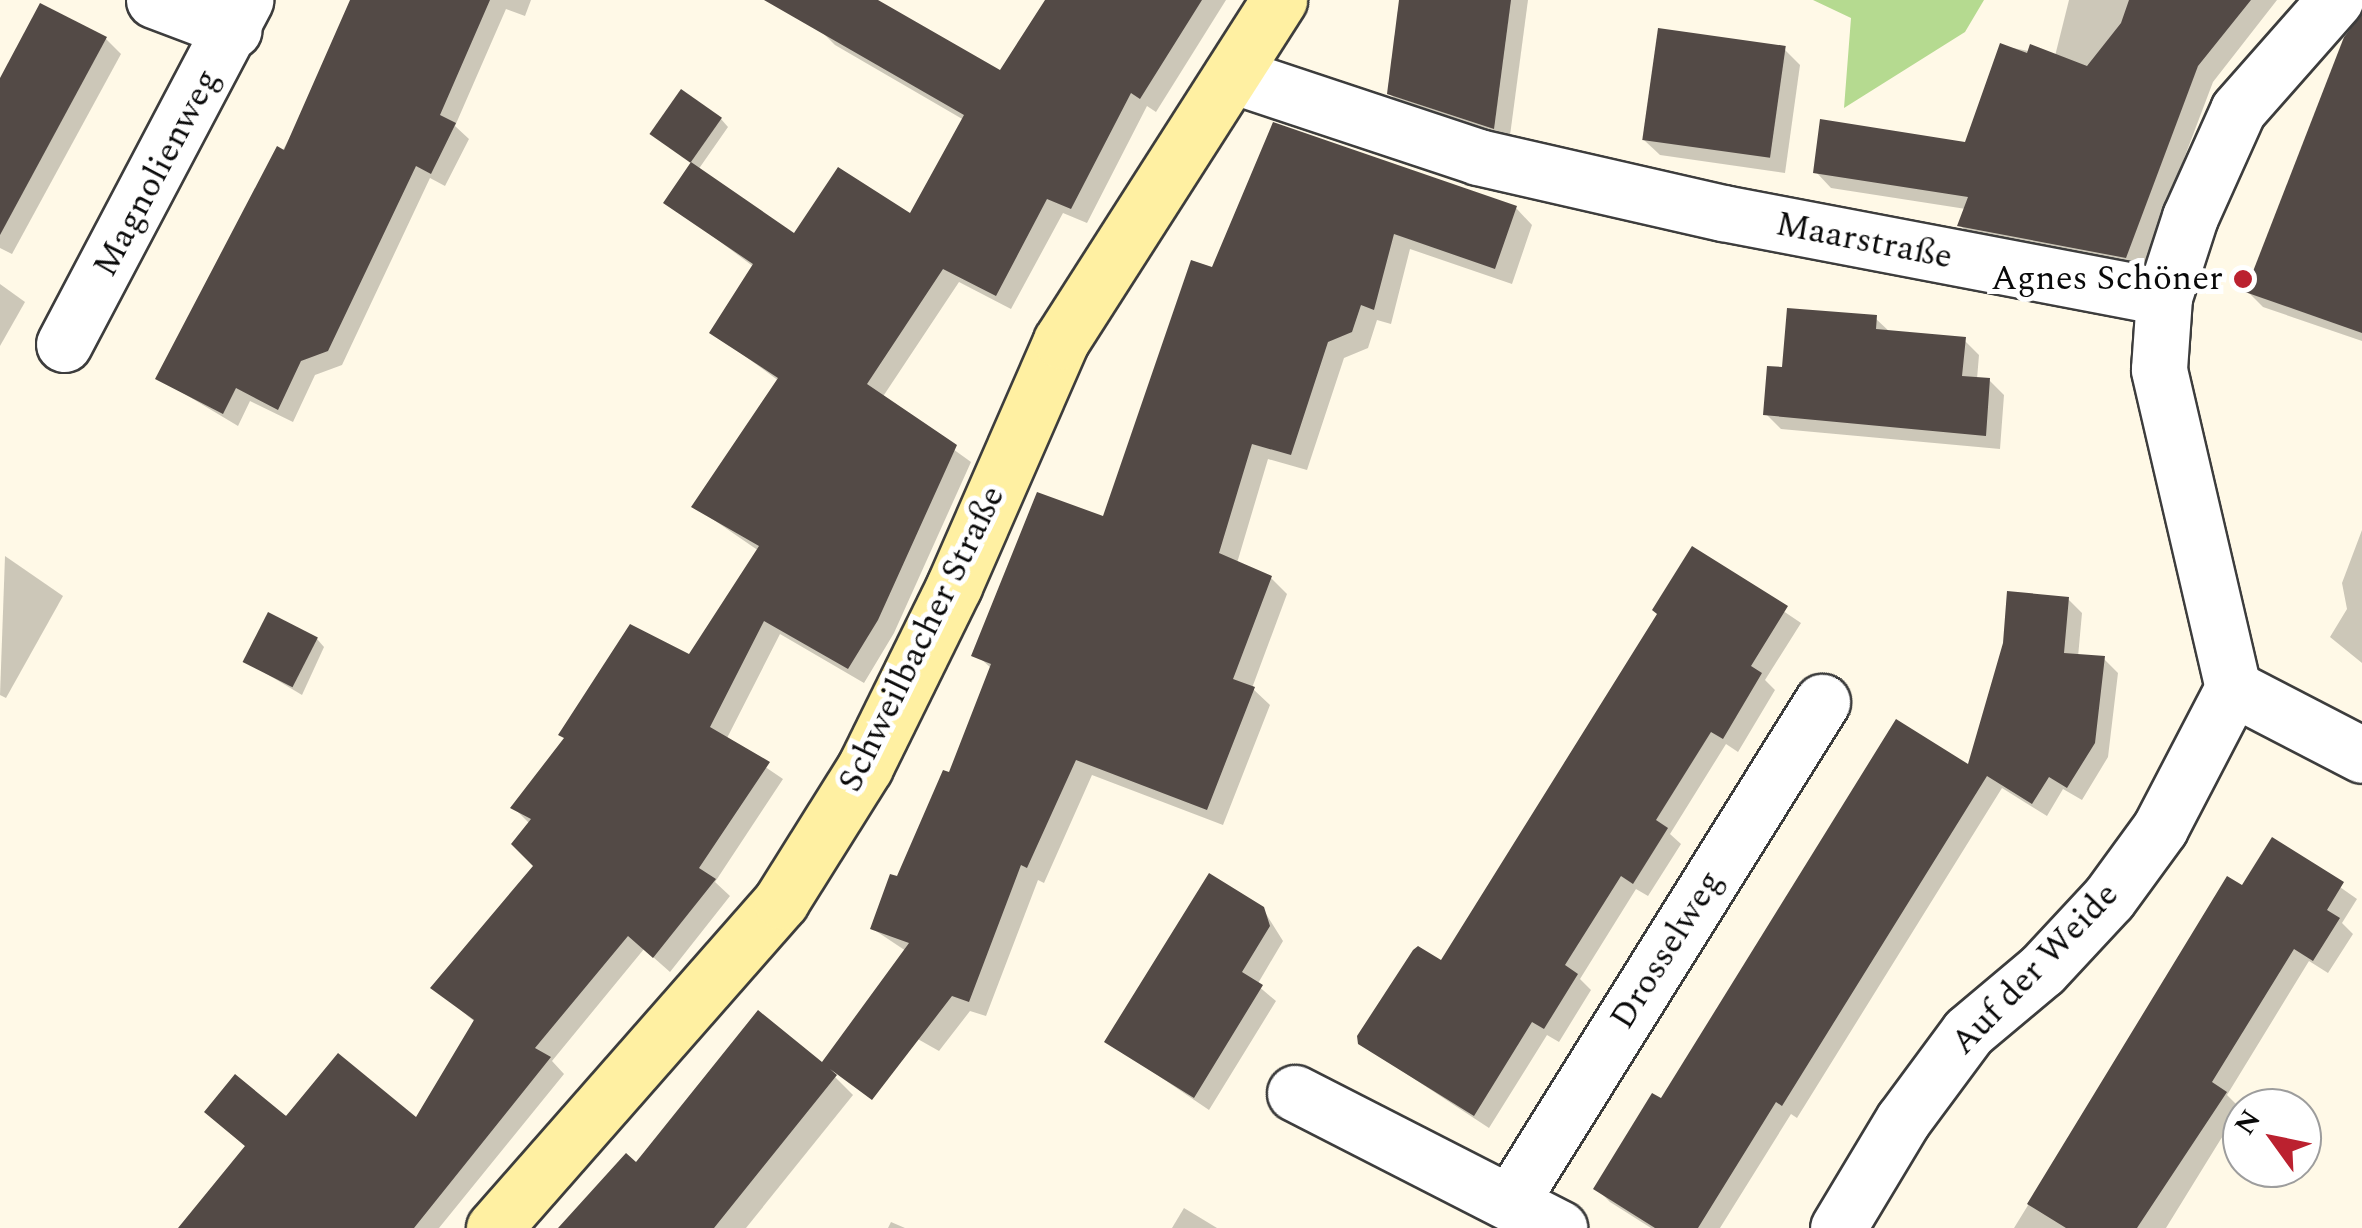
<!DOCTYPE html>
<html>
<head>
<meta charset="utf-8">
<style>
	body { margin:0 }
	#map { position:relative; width:2362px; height:1228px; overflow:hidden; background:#fff9e7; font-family:Spectral,serif }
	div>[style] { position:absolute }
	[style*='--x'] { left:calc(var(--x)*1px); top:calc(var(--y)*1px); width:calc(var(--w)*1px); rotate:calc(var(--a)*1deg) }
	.forest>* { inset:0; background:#b5da90 }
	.shadow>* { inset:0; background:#0003 }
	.building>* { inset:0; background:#534a46; transform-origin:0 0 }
	.roads { filter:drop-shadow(2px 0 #3d3d3d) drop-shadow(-2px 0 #3d3d3d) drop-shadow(0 2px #3d3d3d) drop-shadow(0 -2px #3d3d3d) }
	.street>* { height:55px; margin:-27.5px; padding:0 27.5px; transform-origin:27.5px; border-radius:27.5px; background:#fff }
	.secondary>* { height:55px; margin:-27.5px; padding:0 27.5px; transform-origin:27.5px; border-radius:27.5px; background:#fff0a2 }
	.dots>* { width:28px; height:28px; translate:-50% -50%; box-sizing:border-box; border:5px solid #fff; border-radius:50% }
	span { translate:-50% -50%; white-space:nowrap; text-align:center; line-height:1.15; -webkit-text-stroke:10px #fff; paint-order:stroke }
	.street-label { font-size:35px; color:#0a0a0a }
	.poi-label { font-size:35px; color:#0a0a0a }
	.right { translate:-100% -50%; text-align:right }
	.north { position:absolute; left:2222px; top:1088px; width:100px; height:100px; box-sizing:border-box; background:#fff; border:2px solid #9d9d9d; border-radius:50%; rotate:303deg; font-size:28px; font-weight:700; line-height:40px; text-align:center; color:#0a0a0a }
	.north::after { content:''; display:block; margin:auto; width:35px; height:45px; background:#bb212f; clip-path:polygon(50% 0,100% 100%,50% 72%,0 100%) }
</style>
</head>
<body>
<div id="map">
	<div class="forest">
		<i style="clip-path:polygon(1813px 0,1984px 0,1965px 32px,1844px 108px,1851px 18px)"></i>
	</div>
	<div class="shadow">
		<i style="clip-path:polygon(353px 0,531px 0,525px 16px,506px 9px,455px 126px,469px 139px,445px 186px,430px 178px,342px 365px,315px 375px,293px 422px,250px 401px,238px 426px,158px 378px,312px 97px)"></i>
		<i style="clip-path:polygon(837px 0,873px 0,1001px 73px,1048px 0,1226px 0,1156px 112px,1147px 106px,1087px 223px,1063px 213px,1011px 309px,959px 282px,882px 398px,971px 462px,894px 633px,864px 683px,780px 634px,726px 740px,783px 779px,715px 882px,730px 896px,670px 972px,644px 949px,552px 1061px,564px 1074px,439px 1228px,181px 1228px,247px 1148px,207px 1112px,416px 1121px,475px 1022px,434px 988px,536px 866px,530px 824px,514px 808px,689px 657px,759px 551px,695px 507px,779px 381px,712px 332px,754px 267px,667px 202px,693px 164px,653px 134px,721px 119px,728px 127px,698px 170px,795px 236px,911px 216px,964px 120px,835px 45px,820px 30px)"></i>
		<i style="clip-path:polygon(1402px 0,1528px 0,1509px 143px,1405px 109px,1389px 93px)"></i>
		<i style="clip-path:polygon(2069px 0,2277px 0,2213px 82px,2141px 272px,1975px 241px,1960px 225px,1966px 209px,1831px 188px,1816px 172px,1966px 145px,2002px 46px,2055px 56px)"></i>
		<i style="clip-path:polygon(41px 6px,106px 39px,121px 54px,12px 254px,0 248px,0 82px)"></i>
		<i style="clip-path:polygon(1784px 49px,1800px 65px,1785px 173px,1660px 155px,1644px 140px)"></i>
		<i style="clip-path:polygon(2362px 52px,2362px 341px,2263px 307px,2248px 292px)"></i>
		<i style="clip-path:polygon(1516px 208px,1532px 225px,1512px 284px,1410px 249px,1391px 324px,1377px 320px,1368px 348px,1344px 358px,1307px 470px,1268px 459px,1237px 563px,1271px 578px,1287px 594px,1252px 688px,1270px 705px,1223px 825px,1092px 775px,1044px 883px,1038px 880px,986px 1016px,970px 1011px,939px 1051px,884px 1020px,906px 951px,873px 929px,951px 776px,992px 669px,980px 658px,1105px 519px,1214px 270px)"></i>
		<i style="clip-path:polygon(0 284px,25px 302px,0 346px)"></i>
		<i style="clip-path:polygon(1875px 318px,1891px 333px,1964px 340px,1979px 355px,1977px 379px,1989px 380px,2004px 395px,2000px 449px,1781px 429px,1766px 414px,1784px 370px)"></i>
		<i style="clip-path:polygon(2362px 530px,2362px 663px,2330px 637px,2347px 609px,2342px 583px)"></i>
		<i style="clip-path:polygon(1692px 549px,1801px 623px,1765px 680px,1775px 690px,1738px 752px,1726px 744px,1670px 834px,1681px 844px,1648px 896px,1636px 889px,1580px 979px,1591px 990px,1559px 1042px,1547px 1035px,1489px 1128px,1361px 1044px,1442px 964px,1660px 615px)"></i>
		<i style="clip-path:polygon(5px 556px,63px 596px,6px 698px,0 695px)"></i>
		<i style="clip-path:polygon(2068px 599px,2082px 613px,2078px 657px,2104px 659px,2118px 673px,2108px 757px,2082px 800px,2063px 789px,2047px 816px,2002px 788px,1797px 1118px,1791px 1114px,1720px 1228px,1651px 1228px,1610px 1202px,1596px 1188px,1661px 1102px,1969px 768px)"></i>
		<i style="clip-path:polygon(317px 639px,324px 647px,302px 695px,245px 661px)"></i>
		<i style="clip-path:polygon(2273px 840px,2357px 899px,2342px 923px,2353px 934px,2328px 973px,2309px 961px,2227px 1095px,2240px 1108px,2166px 1228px,2014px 1228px,2228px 880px,2243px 888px)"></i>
		<i style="clip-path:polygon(1263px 909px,1283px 941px,1257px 985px,1276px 1001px,1209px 1110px,1107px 1041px)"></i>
		<i style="clip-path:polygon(835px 1077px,853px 1095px,746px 1228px,561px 1228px,636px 1166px)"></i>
		<i style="clip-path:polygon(1184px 1208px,1217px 1228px,1172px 1228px)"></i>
		<i style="clip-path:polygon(891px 1222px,905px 1228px,888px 1228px)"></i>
	</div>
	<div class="building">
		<i style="clip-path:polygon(350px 0,490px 0,440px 115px,456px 123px,431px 174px,416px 166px,328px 351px,301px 361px,278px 410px,236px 388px,223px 414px,155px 379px,277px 146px,284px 150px)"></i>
		<i style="clip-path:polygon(764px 0,878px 0,1000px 70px,1045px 0,1202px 0,1140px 99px,1131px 93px,1071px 209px,1047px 199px,996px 296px,943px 269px,867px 384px,957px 445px,878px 620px,848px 669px,764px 621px,710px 727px,770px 762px,699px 868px,716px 879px,653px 958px,628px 936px,535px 1048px,551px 1057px,414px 1228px,178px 1228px,245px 1146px,204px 1112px,235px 1074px,286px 1116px,338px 1053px,416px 1117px,474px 1020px,430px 988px,533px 866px,511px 844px,531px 819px,510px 808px,564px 738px,558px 735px,630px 624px,689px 654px,759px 546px,691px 507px,778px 378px,709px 333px,753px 264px,663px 203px,691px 162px,794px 233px,838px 167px,910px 213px,964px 115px)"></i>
		<i style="clip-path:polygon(1399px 0,1511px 0,1494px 129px,1387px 94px)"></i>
		<i style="clip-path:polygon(2129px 0,2251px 0,2198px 66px,2126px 258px,1957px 226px,1968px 197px,1813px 173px,1820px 119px,1965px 142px,2000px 43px,2027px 53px,2030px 44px,2087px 66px,2121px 23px)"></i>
		<i style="clip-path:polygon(40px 3px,107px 37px,0 235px,0 78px)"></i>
		<i style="clip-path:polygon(2362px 14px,2362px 333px,2245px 292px,2344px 37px)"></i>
		<i style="left:1658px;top:28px;width:129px;height:113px;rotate:8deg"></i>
		<i style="left:681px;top:89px;width:50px;height:55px;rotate:35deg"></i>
		<i style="clip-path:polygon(1273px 122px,1517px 206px,1495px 269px,1394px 234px,1374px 310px,1361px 305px,1352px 332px,1328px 342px,1291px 455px,1252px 444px,1219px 553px,1272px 576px,1233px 679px,1255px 687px,1207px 810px,1076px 760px,1027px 868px,1021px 865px,969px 1002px,952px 996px,872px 1100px,830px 1069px,837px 1075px,714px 1228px,558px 1228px,626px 1153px,636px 1162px,758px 1010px,822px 1062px,909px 943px,870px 929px,890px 874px,897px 876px,943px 770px,949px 772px,991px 664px,971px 656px,1037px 492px,1103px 516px,1191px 260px,1212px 267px)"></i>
		<i style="clip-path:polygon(1787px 308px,1877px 315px,1876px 329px,1966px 337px,1962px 376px,1990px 378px,1986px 436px,1763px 415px,1767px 366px,1782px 367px)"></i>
		<i style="clip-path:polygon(1692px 546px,1788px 606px,1751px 666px,1762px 673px,1723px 739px,1711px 732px,1656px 820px,1668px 828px,1633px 884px,1621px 876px,1565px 965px,1578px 974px,1544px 1029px,1532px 1022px,1474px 1116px,1358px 1044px,1357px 1036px,1413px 950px,1418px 946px,1441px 960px,1657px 614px,1652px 610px)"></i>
		<i style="clip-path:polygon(2007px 591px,2069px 597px,2064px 653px,2105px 656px,2095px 743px,2067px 788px,2049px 777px,2032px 804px,1987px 776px,1782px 1106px,1776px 1102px,1698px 1228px,1655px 1228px,1593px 1189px,1652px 1093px,1661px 1098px,1896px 719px,1968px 764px,2003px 643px)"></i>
		<i style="left:268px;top:612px;width:56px;height:56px;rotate:27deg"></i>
		<i style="clip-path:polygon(2272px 837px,2344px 882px,2327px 910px,2340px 918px,2313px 961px,2294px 949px,2212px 1082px,2227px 1092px,2137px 1228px,2066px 1228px,2027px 1204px,2227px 876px,2242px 885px)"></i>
		<i style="clip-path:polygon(1209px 873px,1264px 907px,1270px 926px,1242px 972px,1263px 985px,1194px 1098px,1104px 1042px)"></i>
	</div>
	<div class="roads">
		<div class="street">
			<i style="--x:154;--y:0;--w:85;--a:20.6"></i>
			<i style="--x:1232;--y:75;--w:259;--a:18.4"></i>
			<i style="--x:1478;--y:157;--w:251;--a:12.9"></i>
			<i style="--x:1723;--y:213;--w:449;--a:10.8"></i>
			<i style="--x:2164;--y:297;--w:84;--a:-72"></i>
			<i style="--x:2190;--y:217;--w:117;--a:-65.8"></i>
			<i style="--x:2238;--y:110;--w:147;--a:-48.6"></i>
			<i style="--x:64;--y:344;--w:389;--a:-62.2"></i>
			<i style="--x:2233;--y:688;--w:145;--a:27.4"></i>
			<i style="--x:1295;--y:1093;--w:297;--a:27.1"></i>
			<i style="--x:1512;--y:1199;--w:586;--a:-58.05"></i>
			<i style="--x:1838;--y:1228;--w:126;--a:-59"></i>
			<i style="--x:1903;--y:1120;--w:109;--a:-53.5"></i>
			<i style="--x:1968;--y:1032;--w:97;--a:-40"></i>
			<i style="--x:2042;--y:970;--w:98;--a:-47.1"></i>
			<i style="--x:2109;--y:898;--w:87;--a:-53.9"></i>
			<i style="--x:2160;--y:828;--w:158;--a:-62.5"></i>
			<i style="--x:2233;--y:688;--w:327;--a:-103.1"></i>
			<i style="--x:2159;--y:369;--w:72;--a:-86"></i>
		</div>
		<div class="secondary">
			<i style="--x:494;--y:1228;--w:435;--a:-48.7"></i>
			<i style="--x:781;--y:901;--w:158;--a:-57.9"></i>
			<i style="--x:865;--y:767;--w:202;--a:-63.8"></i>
			<i style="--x:954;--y:586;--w:267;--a:-66.4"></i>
			<i style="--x:1061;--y:341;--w:405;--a:-57.4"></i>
		</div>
	</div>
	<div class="dots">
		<i style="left:2243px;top:279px;background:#bb212f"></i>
	</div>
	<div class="street-label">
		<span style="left:157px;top:173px;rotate:-62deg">Magnolienweg</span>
		<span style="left:1864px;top:241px;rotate:11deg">Maarstraße</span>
		<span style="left:922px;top:639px;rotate:-64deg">Schweilbacher Straße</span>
		<span style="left:1667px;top:950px;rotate:-58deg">Drosselweg</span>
		<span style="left:2035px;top:969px;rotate:-46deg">Auf der Weide</span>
	</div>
	<div class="poi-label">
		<span class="right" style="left:2223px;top:279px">Agnes Schöner</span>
	</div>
	<div class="north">N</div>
</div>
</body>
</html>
